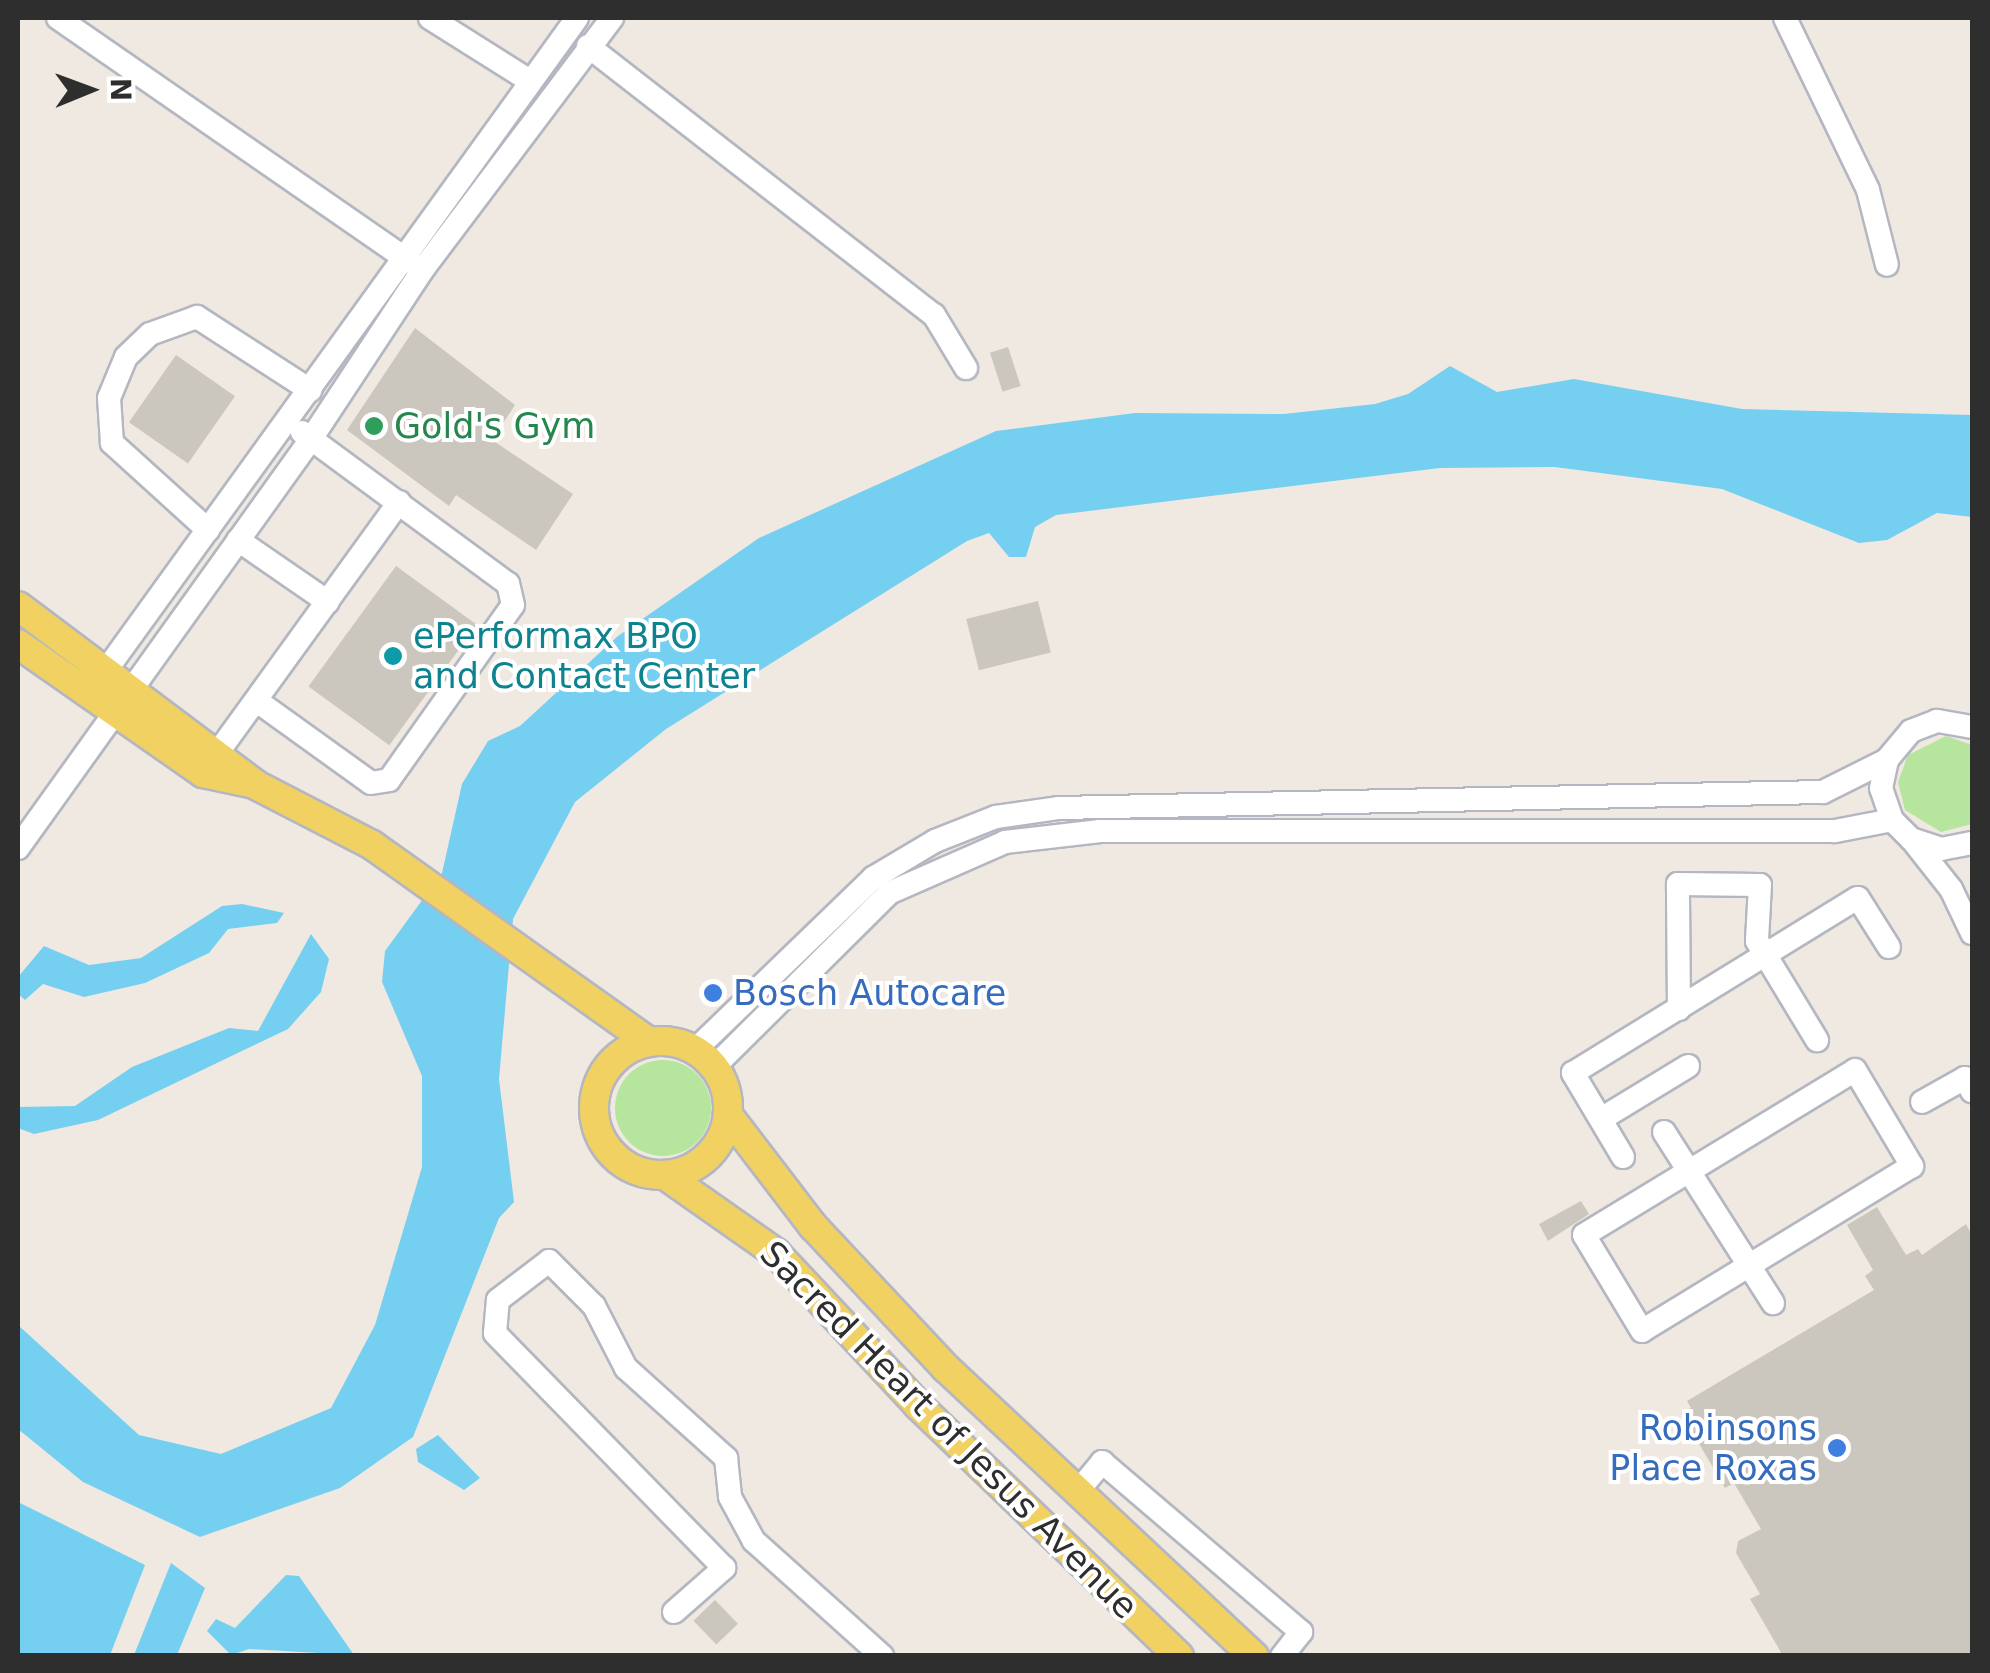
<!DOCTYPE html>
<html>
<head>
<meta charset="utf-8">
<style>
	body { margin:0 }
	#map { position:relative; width:1990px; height:1673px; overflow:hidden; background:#efe9e1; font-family:"DejaVu Sans",sans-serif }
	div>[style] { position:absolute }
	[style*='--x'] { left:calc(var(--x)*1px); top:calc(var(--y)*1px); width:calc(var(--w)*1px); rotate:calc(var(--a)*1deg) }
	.green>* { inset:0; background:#b6e59e }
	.round { border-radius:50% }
	.water>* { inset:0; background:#75cff0 }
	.building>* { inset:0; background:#cbc7bf; transform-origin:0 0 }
	.roads { filter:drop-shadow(2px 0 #b4b7c1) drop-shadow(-2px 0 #b4b7c1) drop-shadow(0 2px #b4b7c1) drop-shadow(0 -2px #b4b7c1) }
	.minor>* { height:22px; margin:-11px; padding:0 11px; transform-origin:11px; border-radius:11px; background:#fff }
	.major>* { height:28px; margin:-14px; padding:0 14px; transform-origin:14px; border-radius:14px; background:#f2d163 }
	.major>.ring { margin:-14px; padding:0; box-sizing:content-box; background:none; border:28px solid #f2d163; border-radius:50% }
	.dots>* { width:28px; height:28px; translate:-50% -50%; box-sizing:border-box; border:5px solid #fff; border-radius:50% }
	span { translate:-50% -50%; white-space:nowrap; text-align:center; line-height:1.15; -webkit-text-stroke:8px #fff; paint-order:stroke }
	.leisure-label { font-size:35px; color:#27864d }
	.left { translate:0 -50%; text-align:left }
	.culture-label { font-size:35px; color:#0d838f }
	.shop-label { font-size:35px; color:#366cbe }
	.right { translate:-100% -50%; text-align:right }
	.street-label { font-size:35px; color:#2e2e2e }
	.frame { position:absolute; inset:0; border:20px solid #2e2e2e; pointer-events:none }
	.north { position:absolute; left:40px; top:40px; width:100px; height:100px; -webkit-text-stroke:8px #fff; paint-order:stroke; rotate:89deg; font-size:28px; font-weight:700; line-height:40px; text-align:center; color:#2e2e2e }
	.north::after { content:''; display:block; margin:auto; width:35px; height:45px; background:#2e2e2e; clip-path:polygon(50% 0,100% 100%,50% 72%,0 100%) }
</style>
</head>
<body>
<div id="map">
	<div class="green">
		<i style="clip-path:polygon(1946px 736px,1972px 745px,1972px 824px,1941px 832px,1905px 810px,1898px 782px,1908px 755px)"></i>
		<i class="round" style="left:615px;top:1060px;width:96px;height:96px"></i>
	</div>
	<div class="water">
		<i style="clip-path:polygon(1450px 366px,1497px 392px,1574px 379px,1742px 409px,1972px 415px,1972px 517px,1937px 513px,1887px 540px,1859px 543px,1722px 489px,1555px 467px,1440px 468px,1056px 515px,1035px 527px,1026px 557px,1009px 557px,989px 533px,967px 541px,666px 729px,575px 802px,513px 919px,499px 1079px,514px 1202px,499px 1218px,413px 1437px,340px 1488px,200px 1537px,83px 1482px,18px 1429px,18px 1325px,139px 1435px,221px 1454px,331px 1408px,375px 1325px,422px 1167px,422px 1076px,382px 982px,385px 951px,442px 873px,462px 784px,488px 741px,520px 726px,618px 636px,759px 538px,996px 431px,1135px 413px,1284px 414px,1375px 404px,1408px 394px)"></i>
		<i style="clip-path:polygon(242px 904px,284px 913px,277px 923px,228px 929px,209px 953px,145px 983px,84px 997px,43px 984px,25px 1000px,18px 994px,18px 977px,44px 946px,89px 965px,141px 958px,222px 906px)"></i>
		<i style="clip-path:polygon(311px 934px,329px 959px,321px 992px,288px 1029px,98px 1120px,34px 1134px,18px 1128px,18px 1107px,75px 1106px,132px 1067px,229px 1028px,258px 1031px)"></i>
		<i style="clip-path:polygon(438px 1435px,480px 1478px,464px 1490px,418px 1462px,416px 1449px)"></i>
		<i style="clip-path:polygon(18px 1502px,145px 1565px,110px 1655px,18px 1655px)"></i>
		<i style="clip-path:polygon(171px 1563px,205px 1588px,177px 1655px,134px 1655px)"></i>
		<i style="clip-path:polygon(286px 1575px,299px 1576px,354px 1655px,249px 1649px,231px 1655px,207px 1631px,216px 1619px,235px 1628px)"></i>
	</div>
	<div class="building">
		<i style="clip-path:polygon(415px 328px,515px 405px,492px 440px,573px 494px,536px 550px,456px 495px,449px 506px,347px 430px)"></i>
		<i style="left:1008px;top:347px;width:41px;height:19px;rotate:72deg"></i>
		<i style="left:176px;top:355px;width:72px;height:82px;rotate:35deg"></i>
		<i style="left:396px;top:566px;width:100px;height:149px;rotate:36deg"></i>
		<i style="left:1038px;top:601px;width:53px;height:74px;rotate:76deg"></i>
		<i style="clip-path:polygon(1581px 1201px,1589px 1214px,1548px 1241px,1539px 1224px)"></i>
		<i style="clip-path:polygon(1877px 1207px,1906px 1255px,1918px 1249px,1922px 1255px,1966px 1224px,1972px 1235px,1972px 1656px,1783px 1656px,1750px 1599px,1760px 1594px,1736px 1553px,1738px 1541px,1761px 1529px,1734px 1483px,1725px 1488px,1681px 1413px,1691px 1408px,1687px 1401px,1874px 1290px,1865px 1276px,1873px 1270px,1847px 1225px)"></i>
		<i style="left:715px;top:1600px;width:33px;height:30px;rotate:46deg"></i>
	</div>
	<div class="roads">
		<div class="minor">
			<i style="--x:58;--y:18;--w:429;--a:34.7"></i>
			<i style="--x:430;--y:18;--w:118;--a:32.2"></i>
			<i style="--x:1785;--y:18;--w:191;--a:64.2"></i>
			<i style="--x:1868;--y:190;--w:77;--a:75.8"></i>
			<i style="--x:588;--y:46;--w:438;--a:37.9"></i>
			<i style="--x:934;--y:315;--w:62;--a:58.9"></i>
			<i style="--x:208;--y:530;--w:130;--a:-137.8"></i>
			<i style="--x:112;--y:443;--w:45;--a:-93.8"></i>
			<i style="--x:109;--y:398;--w:44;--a:-67.5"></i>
			<i style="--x:126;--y:357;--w:33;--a:-44"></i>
			<i style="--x:150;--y:334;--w:50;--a:-19.9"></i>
			<i style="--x:197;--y:317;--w:135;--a:32.9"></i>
			<i style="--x:238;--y:540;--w:109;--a:34.6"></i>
			<i style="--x:107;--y:669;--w:803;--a:-54.17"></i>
			<i style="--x:257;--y:701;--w:140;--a:35.7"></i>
			<i style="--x:371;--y:783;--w:18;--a:-9"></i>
			<i style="--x:389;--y:780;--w:214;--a:-54.7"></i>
			<i style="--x:513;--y:605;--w:22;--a:-103"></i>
			<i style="--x:508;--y:584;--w:256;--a:-143.6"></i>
			<i style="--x:1972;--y:727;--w:36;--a:-170"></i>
			<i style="--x:1937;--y:721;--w:28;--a:159"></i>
			<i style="--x:1911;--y:731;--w:38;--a:130"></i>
			<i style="--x:1887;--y:760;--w:29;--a:102"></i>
			<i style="--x:1881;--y:788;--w:34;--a:71"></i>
			<i style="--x:1892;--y:820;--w:27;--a:45"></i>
			<i style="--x:1911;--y:839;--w:32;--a:18"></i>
			<i style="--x:1941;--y:849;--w:32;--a:-11"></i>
			<i style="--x:208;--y:766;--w:326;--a:-54.1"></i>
			<i style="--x:1913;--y:841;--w:61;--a:51.6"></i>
			<i style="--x:1951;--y:889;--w:49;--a:64.5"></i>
			<i style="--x:18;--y:848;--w:503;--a:-54.38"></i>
			<i style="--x:311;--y:439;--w:204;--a:-56.6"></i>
			<i style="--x:423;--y:269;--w:314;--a:-53"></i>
			<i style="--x:1679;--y:1009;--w:125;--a:-90.5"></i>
			<i style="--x:1678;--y:884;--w:82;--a:0.7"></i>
			<i style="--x:1760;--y:885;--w:56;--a:93.1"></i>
			<i style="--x:1757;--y:941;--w:116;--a:58.8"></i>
			<i style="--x:695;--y:1050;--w:248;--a:-44"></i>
			<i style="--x:873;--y:878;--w:72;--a:-30.8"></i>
			<i style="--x:935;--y:841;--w:66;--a:-21.5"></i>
			<i style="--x:996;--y:817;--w:64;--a:-8.1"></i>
			<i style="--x:1059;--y:808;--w:764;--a:-1.2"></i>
			<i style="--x:1823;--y:792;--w:72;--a:-26.6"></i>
			<i style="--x:714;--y:1067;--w:247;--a:-44.8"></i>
			<i style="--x:889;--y:893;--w:127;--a:-23.7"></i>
			<i style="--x:1005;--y:842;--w:96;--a:-6.6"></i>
			<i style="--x:1100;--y:831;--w:735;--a:0"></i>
			<i style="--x:1835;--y:831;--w:58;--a:-10.9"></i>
			<i style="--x:1855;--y:1070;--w:112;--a:59.3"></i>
			<i style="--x:1912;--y:1166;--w:316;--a:148.6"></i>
			<i style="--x:1642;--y:1331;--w:112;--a:-121.1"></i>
			<i style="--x:1584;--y:1235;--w:317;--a:-31.3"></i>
			<i style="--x:1922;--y:1102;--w:49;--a:-29.2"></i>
			<i style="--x:1965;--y:1078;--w:15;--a:62"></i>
			<i style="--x:1601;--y:1119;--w:102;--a:-31.3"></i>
			<i style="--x:1664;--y:1132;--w:203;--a:57.5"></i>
			<i style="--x:1623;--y:1157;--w:98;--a:-120.8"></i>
			<i style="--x:1573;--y:1073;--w:334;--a:-31.6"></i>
			<i style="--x:1858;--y:898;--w:58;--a:57.7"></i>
			<i style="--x:1078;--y:1491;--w:38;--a:-50"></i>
			<i style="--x:1102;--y:1462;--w:262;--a:40.5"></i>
			<i style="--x:1301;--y:1632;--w:31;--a:128"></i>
			<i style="--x:674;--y:1612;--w:67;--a:-41.3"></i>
			<i style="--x:724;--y:1568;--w:328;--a:-134.3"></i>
			<i style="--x:495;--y:1333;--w:33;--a:-85"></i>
			<i style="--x:498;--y:1300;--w:64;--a:-37.4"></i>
			<i style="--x:549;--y:1261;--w:64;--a:45"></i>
			<i style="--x:594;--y:1306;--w:70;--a:62.7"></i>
			<i style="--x:626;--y:1368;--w:135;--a:42"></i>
			<i style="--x:726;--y:1458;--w:39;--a:84"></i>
			<i style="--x:730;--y:1497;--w:50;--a:61.4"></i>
			<i style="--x:754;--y:1541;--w:172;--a:41.9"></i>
		</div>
		<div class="major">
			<i style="--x:18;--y:606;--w:298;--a:36.9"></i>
			<i style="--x:256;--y:785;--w:131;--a:27.3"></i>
			<i style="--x:372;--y:845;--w:340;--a:35.4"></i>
			<i style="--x:18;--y:644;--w:226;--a:34.9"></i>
			<i style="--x:203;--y:773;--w:53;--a:11.9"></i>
			<i class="ring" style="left:594px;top:1041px;width:106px;height:106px"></i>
			<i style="--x:728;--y:1115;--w:140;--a:52.6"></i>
			<i style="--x:813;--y:1226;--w:195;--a:46.9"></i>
			<i style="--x:946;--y:1368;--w:422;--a:43.1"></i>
			<i style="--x:665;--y:1175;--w:136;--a:35.1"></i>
			<i style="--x:776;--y:1253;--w:208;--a:46.9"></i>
			<i style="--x:918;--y:1405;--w:362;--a:43.9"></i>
		</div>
	</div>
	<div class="dots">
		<i style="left:374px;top:426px;background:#2e9e5b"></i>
		<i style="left:393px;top:656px;background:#0f9aa8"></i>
		<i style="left:713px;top:993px;background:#3f7fe0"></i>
		<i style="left:1837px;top:1448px;background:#3f7fe0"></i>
	</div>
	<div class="leisure-label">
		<span class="left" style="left:394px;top:426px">Gold's Gym</span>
	</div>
	<div class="culture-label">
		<span class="left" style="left:413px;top:656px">ePerformax BPO<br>and Contact Center</span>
	</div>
	<div class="shop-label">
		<span class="left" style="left:733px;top:993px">Bosch Autocare</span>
		<span class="right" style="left:1817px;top:1448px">Robinsons<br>Place Roxas</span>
	</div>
	<div class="street-label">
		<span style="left:949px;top:1430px;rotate:45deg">Sacred Heart of Jesus Avenue</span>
	</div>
	<div class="frame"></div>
	<div class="north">N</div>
</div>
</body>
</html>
